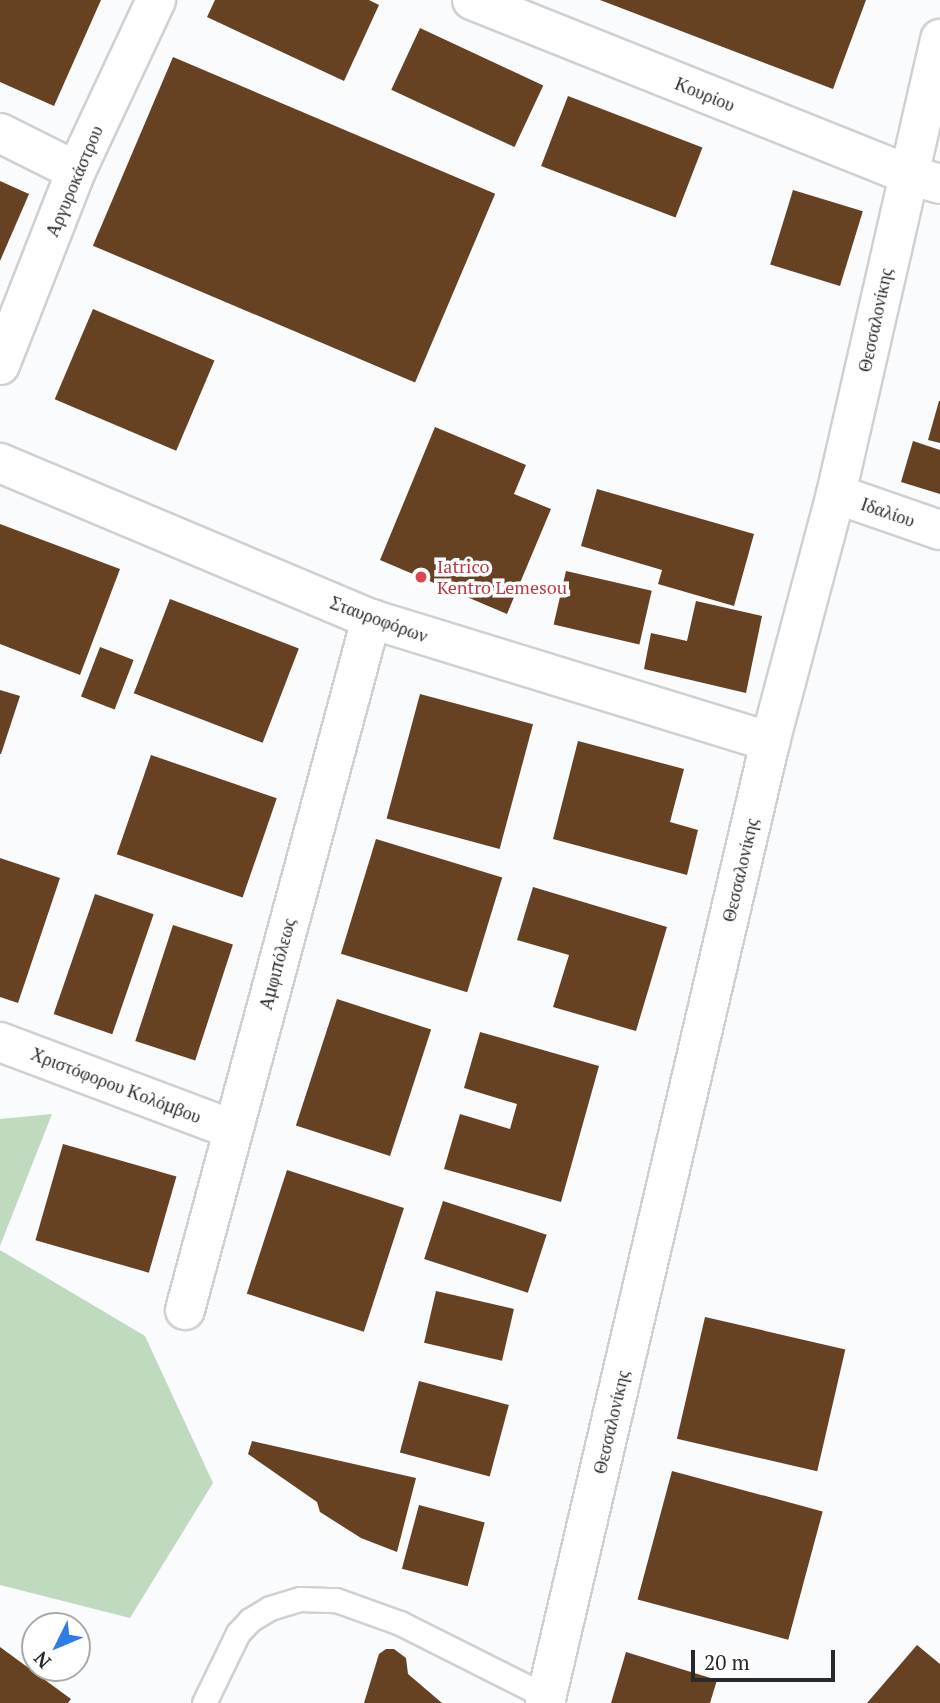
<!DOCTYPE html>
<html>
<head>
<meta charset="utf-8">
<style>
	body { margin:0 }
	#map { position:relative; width:940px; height:1703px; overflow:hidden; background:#fafbfc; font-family:"PT Serif",serif }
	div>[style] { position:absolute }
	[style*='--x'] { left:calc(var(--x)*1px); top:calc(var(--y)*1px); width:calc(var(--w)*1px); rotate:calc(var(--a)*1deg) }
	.green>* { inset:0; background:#bfdabf }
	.building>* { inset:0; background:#664122; transform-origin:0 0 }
	.roads { filter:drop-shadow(2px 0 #cfd0d2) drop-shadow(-2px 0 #cfd0d2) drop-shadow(0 2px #cfd0d2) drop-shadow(0 -2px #cfd0d2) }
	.lane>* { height:23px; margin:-11.5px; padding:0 11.5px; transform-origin:11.5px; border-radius:11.5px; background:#fff }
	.street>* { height:38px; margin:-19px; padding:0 19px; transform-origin:19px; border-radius:19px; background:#fff }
	.secondary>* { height:38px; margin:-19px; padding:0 19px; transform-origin:19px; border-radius:19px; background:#fff }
	.dots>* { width:19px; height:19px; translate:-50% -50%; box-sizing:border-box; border:4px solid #fff; border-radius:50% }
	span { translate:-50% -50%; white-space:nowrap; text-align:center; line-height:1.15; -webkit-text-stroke:7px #fff; paint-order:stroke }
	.street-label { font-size:18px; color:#29292a }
	.health-label { font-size:18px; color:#be3a42 }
	.left { translate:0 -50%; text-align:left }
	.north { position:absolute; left:21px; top:1612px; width:70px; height:70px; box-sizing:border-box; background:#fff; border:2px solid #a9a9aa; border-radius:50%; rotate:227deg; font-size:19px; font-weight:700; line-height:28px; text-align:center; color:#29292a }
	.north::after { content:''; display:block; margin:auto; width:24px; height:32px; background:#2f7ce8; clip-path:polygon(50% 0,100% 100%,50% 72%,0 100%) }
	.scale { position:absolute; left:691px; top:1650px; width:144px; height:32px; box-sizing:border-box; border:4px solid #29292a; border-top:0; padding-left:9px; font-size:21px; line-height:24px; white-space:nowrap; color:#29292a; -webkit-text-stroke:5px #fff; paint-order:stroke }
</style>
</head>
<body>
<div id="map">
	<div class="green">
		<i style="clip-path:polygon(52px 1114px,0 1246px,0 1119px)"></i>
		<i style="clip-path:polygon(0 1250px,145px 1336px,213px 1483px,130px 1618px,0 1585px)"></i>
	</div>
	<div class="building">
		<i style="clip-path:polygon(0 0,101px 0,54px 106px,0 82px)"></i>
		<i style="clip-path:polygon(215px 0,369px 0,379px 5px,344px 81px,207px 17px)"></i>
		<i style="clip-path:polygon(600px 0,866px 0,833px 89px)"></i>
		<i style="left:420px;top:28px;width:136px;height:68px;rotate:25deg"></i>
		<i style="left:173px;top:57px;width:350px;height:205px;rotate:23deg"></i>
		<i style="left:568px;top:96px;width:144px;height:75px;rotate:21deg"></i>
		<i style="clip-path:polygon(0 181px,29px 194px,0 261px)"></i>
		<i style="left:793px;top:190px;width:73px;height:78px;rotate:17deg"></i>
		<i style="left:93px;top:309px;width:132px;height:98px;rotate:23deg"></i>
		<i style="clip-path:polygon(939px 401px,940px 401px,940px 443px,928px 440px)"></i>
		<i style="clip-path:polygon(435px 427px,526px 465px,514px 494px,551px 509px,507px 614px,380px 560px)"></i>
		<i style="clip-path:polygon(913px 441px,940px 450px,940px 494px,901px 482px)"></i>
		<i style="clip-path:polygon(597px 489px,754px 534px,734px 606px,658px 584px,662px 570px,581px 546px)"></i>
		<i style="clip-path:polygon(0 524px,120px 569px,80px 675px,0 644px)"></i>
		<i style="left:566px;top:571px;width:88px;height:55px;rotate:13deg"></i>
		<i style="left:170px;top:599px;width:138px;height:101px;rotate:21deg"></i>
		<i style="clip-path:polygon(696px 601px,762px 616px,746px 693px,644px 669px,651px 633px,687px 641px)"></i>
		<i style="left:100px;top:647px;width:36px;height:53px;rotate:21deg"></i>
		<i style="clip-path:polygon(0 690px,20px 696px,1px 754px,0 754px)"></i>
		<i style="left:420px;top:694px;width:117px;height:129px;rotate:15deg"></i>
		<i style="clip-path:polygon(578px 741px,684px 769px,670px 822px,698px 830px,687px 875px,553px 839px)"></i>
		<i style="left:151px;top:755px;width:133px;height:105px;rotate:19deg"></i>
		<i style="left:376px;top:839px;width:132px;height:120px;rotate:17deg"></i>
		<i style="clip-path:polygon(0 858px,60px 878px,18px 1003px,0 997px)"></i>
		<i style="clip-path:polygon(533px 887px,667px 927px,636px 1031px,553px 1007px,569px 955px,517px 940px)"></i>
		<i style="left:95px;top:894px;width:62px;height:127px;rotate:19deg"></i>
		<i style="left:173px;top:925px;width:63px;height:122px;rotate:18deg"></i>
		<i style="left:337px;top:999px;width:99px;height:133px;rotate:18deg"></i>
		<i style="clip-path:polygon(480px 1032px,599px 1066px,561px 1202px,444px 1169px,460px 1114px,510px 1129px,517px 1104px,464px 1088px)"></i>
		<i style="left:63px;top:1144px;width:118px;height:100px;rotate:16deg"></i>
		<i style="left:287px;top:1170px;width:123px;height:130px;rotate:18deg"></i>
		<i style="left:443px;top:1201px;width:109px;height:61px;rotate:18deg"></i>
		<i style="left:436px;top:1291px;width:80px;height:53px;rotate:13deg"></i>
		<i style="left:705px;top:1317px;width:144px;height:125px;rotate:13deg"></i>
		<i style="left:419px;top:1381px;width:93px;height:74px;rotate:15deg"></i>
		<i style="clip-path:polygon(252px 1441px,416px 1478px,397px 1552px,361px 1538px,320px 1512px,317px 1502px,248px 1454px)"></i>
		<i style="left:672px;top:1471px;width:156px;height:133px;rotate:15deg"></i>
		<i style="left:419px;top:1505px;width:68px;height:66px;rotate:15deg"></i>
		<i style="clip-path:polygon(917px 1645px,940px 1664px,940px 1703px,867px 1703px)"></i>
		<i style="clip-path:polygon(0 1647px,71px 1699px,68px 1703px,0 1703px)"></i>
		<i style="clip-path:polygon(386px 1649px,394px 1649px,406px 1658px,408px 1674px,442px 1703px,364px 1703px,379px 1654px)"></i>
		<i style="clip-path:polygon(626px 1652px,717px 1680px,710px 1703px,611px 1703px)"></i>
	</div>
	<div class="roads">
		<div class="lane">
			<i style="--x:204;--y:1703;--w:78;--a:-64.1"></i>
			<i style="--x:238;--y:1633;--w:18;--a:-47"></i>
			<i style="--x:250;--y:1620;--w:23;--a:-31"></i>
			<i style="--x:270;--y:1608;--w:31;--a:-17"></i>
			<i style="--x:300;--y:1599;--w:36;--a:2"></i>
			<i style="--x:336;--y:1600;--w:68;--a:19.8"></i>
			<i style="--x:400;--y:1623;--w:165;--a:26.7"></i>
		</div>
		<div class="street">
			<i style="--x:472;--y:0;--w:469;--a:21.8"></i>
			<i style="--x:907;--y:174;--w:34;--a:17"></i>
			<i style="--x:0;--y:133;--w:85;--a:26.6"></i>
			<i style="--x:0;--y:365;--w:208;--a:-68.6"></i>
			<i style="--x:76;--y:171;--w:189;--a:-64.9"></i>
			<i style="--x:0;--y:463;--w:402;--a:22.8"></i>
			<i style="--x:371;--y:619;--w:418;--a:17.1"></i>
			<i style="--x:836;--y:494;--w:110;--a:19.1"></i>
			<i style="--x:0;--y:1042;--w:248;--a:20.6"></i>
			<i style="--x:185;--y:1310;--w:716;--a:-74.93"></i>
		</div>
		<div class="secondary">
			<i style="--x:545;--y:1703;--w:987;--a:-76.82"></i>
			<i style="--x:770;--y:742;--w:257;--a:-75.1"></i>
			<i style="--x:836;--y:494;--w:467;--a:-77.1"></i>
		</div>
	</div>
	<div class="dots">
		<i style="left:421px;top:577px;background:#e0444e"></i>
	</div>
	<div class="street-label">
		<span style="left:705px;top:94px;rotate:22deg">Κουρίου</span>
		<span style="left:74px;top:181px;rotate:-67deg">Αργυροκάστρου</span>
		<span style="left:875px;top:320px;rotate:-78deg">Θεσσαλονίκης</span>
		<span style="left:888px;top:512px;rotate:19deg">Ιδαλίου</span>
		<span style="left:379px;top:619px;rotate:20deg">Σταυροφόρων</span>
		<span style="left:740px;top:870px;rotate:-77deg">Θεσσαλονίκης</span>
		<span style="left:277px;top:964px;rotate:-75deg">Αμφιπόλεως</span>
		<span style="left:116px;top:1085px;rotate:21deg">Χριστόφορου Κολόμβου</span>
		<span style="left:611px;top:1422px;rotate:-77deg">Θεσσαλονίκης</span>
	</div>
	<div class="health-label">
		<span class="left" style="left:437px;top:577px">Iatrico<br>Kentro Lemesou</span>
	</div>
	<div class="north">N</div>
	<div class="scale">20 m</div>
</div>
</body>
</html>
